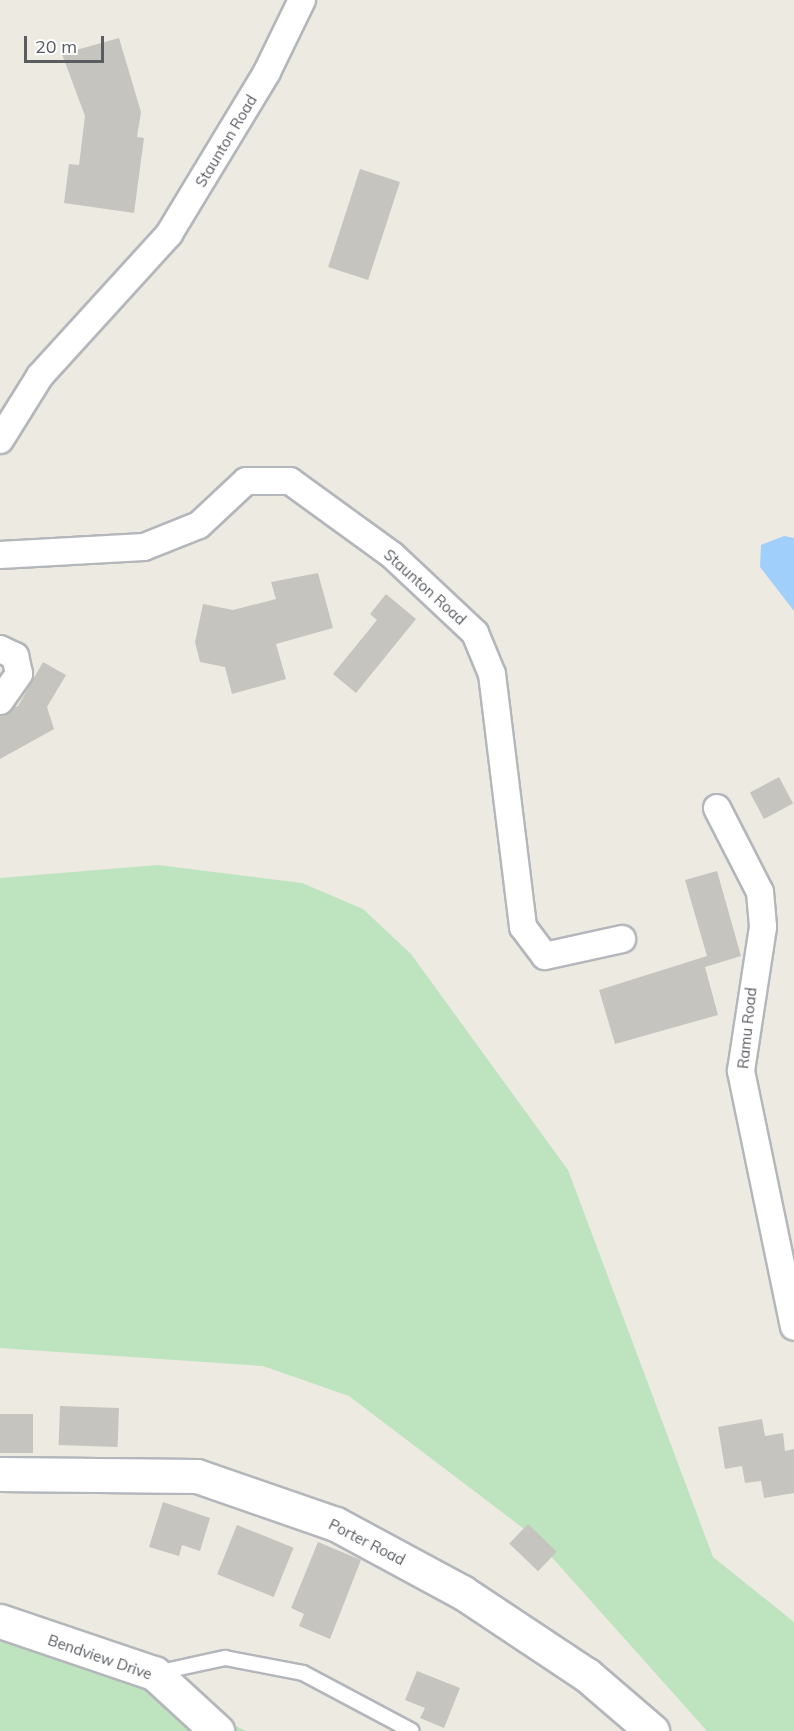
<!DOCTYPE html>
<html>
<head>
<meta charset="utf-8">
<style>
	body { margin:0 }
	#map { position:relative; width:794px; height:1731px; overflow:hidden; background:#eceae1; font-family:Mulish,sans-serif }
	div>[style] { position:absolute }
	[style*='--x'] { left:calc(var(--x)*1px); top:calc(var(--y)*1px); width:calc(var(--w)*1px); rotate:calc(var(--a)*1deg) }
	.green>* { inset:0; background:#bde3bf }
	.water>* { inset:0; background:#a1cffc }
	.building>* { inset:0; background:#c6c4be; transform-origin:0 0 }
	.roads { filter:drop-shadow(2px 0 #b3b6bb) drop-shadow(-2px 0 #b3b6bb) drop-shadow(0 2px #b3b6bb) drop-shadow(0 -2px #b3b6bb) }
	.lane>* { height:14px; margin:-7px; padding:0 7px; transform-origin:7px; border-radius:7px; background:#fff }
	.street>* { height:26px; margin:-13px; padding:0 13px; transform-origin:13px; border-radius:13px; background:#fff }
	.secondary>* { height:33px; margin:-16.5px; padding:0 16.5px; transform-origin:16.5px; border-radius:16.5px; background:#fff }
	span { translate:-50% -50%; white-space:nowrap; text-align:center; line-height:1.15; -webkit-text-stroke:5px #fff; paint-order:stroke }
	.street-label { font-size:15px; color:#595c61 }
	.scale { position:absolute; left:24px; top:36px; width:80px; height:27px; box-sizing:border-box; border:3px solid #595c61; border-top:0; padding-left:8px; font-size:18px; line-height:21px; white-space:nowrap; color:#595c61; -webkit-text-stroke:4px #fff; paint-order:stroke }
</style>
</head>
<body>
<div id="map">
	<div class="green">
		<i style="clip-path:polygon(158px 865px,302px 883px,363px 909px,411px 954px,568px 1170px,713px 1557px,794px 1622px,794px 1731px,707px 1731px,532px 1535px,349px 1396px,263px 1366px,0 1348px,0 878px)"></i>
		<i style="clip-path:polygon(0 1632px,108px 1666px,246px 1731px,0 1731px)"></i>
	</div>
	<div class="water">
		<i style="clip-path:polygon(784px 536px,794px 538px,794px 611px,760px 567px,761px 545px)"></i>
	</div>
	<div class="building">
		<i style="clip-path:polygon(119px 38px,141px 112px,137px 137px,144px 138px,134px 213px,64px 203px,69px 164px,79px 165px,85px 116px,62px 54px)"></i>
		<i style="left:360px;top:169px;width:42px;height:103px;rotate:18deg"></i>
		<i style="clip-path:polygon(318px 573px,333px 628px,276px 644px,286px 679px,232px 694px,225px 667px,200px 662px,195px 642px,203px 604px,233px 610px,276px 599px,271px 582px)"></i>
		<i style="clip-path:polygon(386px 594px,416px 619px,356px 693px,333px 674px,377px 620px,370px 614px)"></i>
		<i style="clip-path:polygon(43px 662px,66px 675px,47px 707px,54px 729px,0 759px,0 712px,18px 706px)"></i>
		<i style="left:779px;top:777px;width:30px;height:33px;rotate:62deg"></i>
		<i style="clip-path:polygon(717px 871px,741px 956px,705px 967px,718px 1015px,615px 1044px,599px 990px,707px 956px,685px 880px)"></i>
		<i style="left:60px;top:1406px;width:59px;height:39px;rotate:2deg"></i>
		<i style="left:0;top:1414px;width:33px;height:39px"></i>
		<i style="clip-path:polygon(762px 1419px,765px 1436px,783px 1433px,785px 1451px,794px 1449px,794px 1493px,764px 1498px,761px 1481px,745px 1483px,742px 1466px,725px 1469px,718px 1427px)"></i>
		<i style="clip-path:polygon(163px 1502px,210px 1518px,200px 1551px,182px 1545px,179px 1556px,149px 1547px)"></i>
		<i style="left:528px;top:1524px;width:40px;height:27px;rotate:44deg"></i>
		<i style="left:237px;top:1525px;width:61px;height:53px;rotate:22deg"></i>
		<i style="clip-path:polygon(318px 1542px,361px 1560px,330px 1639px,299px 1626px,304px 1614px,291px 1608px)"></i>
		<i style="clip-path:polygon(417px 1671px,460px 1688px,444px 1728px,420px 1718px,425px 1708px,405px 1700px)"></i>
	</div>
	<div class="roads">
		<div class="lane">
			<i style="--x:156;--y:1673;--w:71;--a:-12.3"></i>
			<i style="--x:225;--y:1658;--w:79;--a:10.9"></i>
			<i style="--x:303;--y:1673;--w:123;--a:28"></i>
		</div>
		<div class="street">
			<i style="--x:0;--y:440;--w:75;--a:-58"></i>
			<i style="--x:40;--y:376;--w:192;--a:-47.7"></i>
			<i style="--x:169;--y:234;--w:189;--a:-58.8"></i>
			<i style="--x:267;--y:72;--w:80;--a:-64.1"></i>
			<i style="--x:0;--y:555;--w:144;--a:-3.2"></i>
			<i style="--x:144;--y:547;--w:59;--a:-21.8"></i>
			<i style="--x:199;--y:525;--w:64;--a:-43.1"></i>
			<i style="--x:246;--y:481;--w:44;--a:0"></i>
			<i style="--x:290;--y:481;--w:126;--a:36"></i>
			<i style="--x:392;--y:555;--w:114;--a:43.2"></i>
			<i style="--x:475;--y:633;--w:44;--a:67.5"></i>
			<i style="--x:492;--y:674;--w:255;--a:83"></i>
			<i style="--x:523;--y:927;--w:36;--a:53"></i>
			<i style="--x:545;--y:956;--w:79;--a:-12.4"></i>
			<i style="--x:0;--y:649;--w:17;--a:25"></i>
			<i style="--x:15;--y:656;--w:18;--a:77"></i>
			<i style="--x:19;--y:674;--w:33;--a:125"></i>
			<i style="--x:717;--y:808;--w:94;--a:62.9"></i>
			<i style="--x:760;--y:892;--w:35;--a:85"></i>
			<i style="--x:763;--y:927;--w:146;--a:98.7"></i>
			<i style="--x:741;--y:1071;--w:261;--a:78.3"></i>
		</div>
		<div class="secondary">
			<i style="--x:0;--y:1474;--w:197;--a:0.6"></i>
			<i style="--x:197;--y:1476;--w:147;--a:19.1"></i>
			<i style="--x:336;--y:1524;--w:143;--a:28.4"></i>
			<i style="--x:462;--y:1592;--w:150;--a:33.6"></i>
			<i style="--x:587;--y:1675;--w:86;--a:40.7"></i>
			<i style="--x:0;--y:1621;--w:163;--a:18.7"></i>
			<i style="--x:154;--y:1673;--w:86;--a:42.6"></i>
		</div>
	</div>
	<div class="street-label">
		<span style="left:226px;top:141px;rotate:-59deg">Staunton Road</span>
		<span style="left:425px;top:587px;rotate:42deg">Staunton Road</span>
		<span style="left:747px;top:1028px;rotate:-84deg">Ramu Road</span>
		<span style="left:367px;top:1542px;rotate:27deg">Porter Road</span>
		<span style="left:100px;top:1657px;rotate:19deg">Bendview Drive</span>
	</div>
	<div class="scale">20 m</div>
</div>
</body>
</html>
